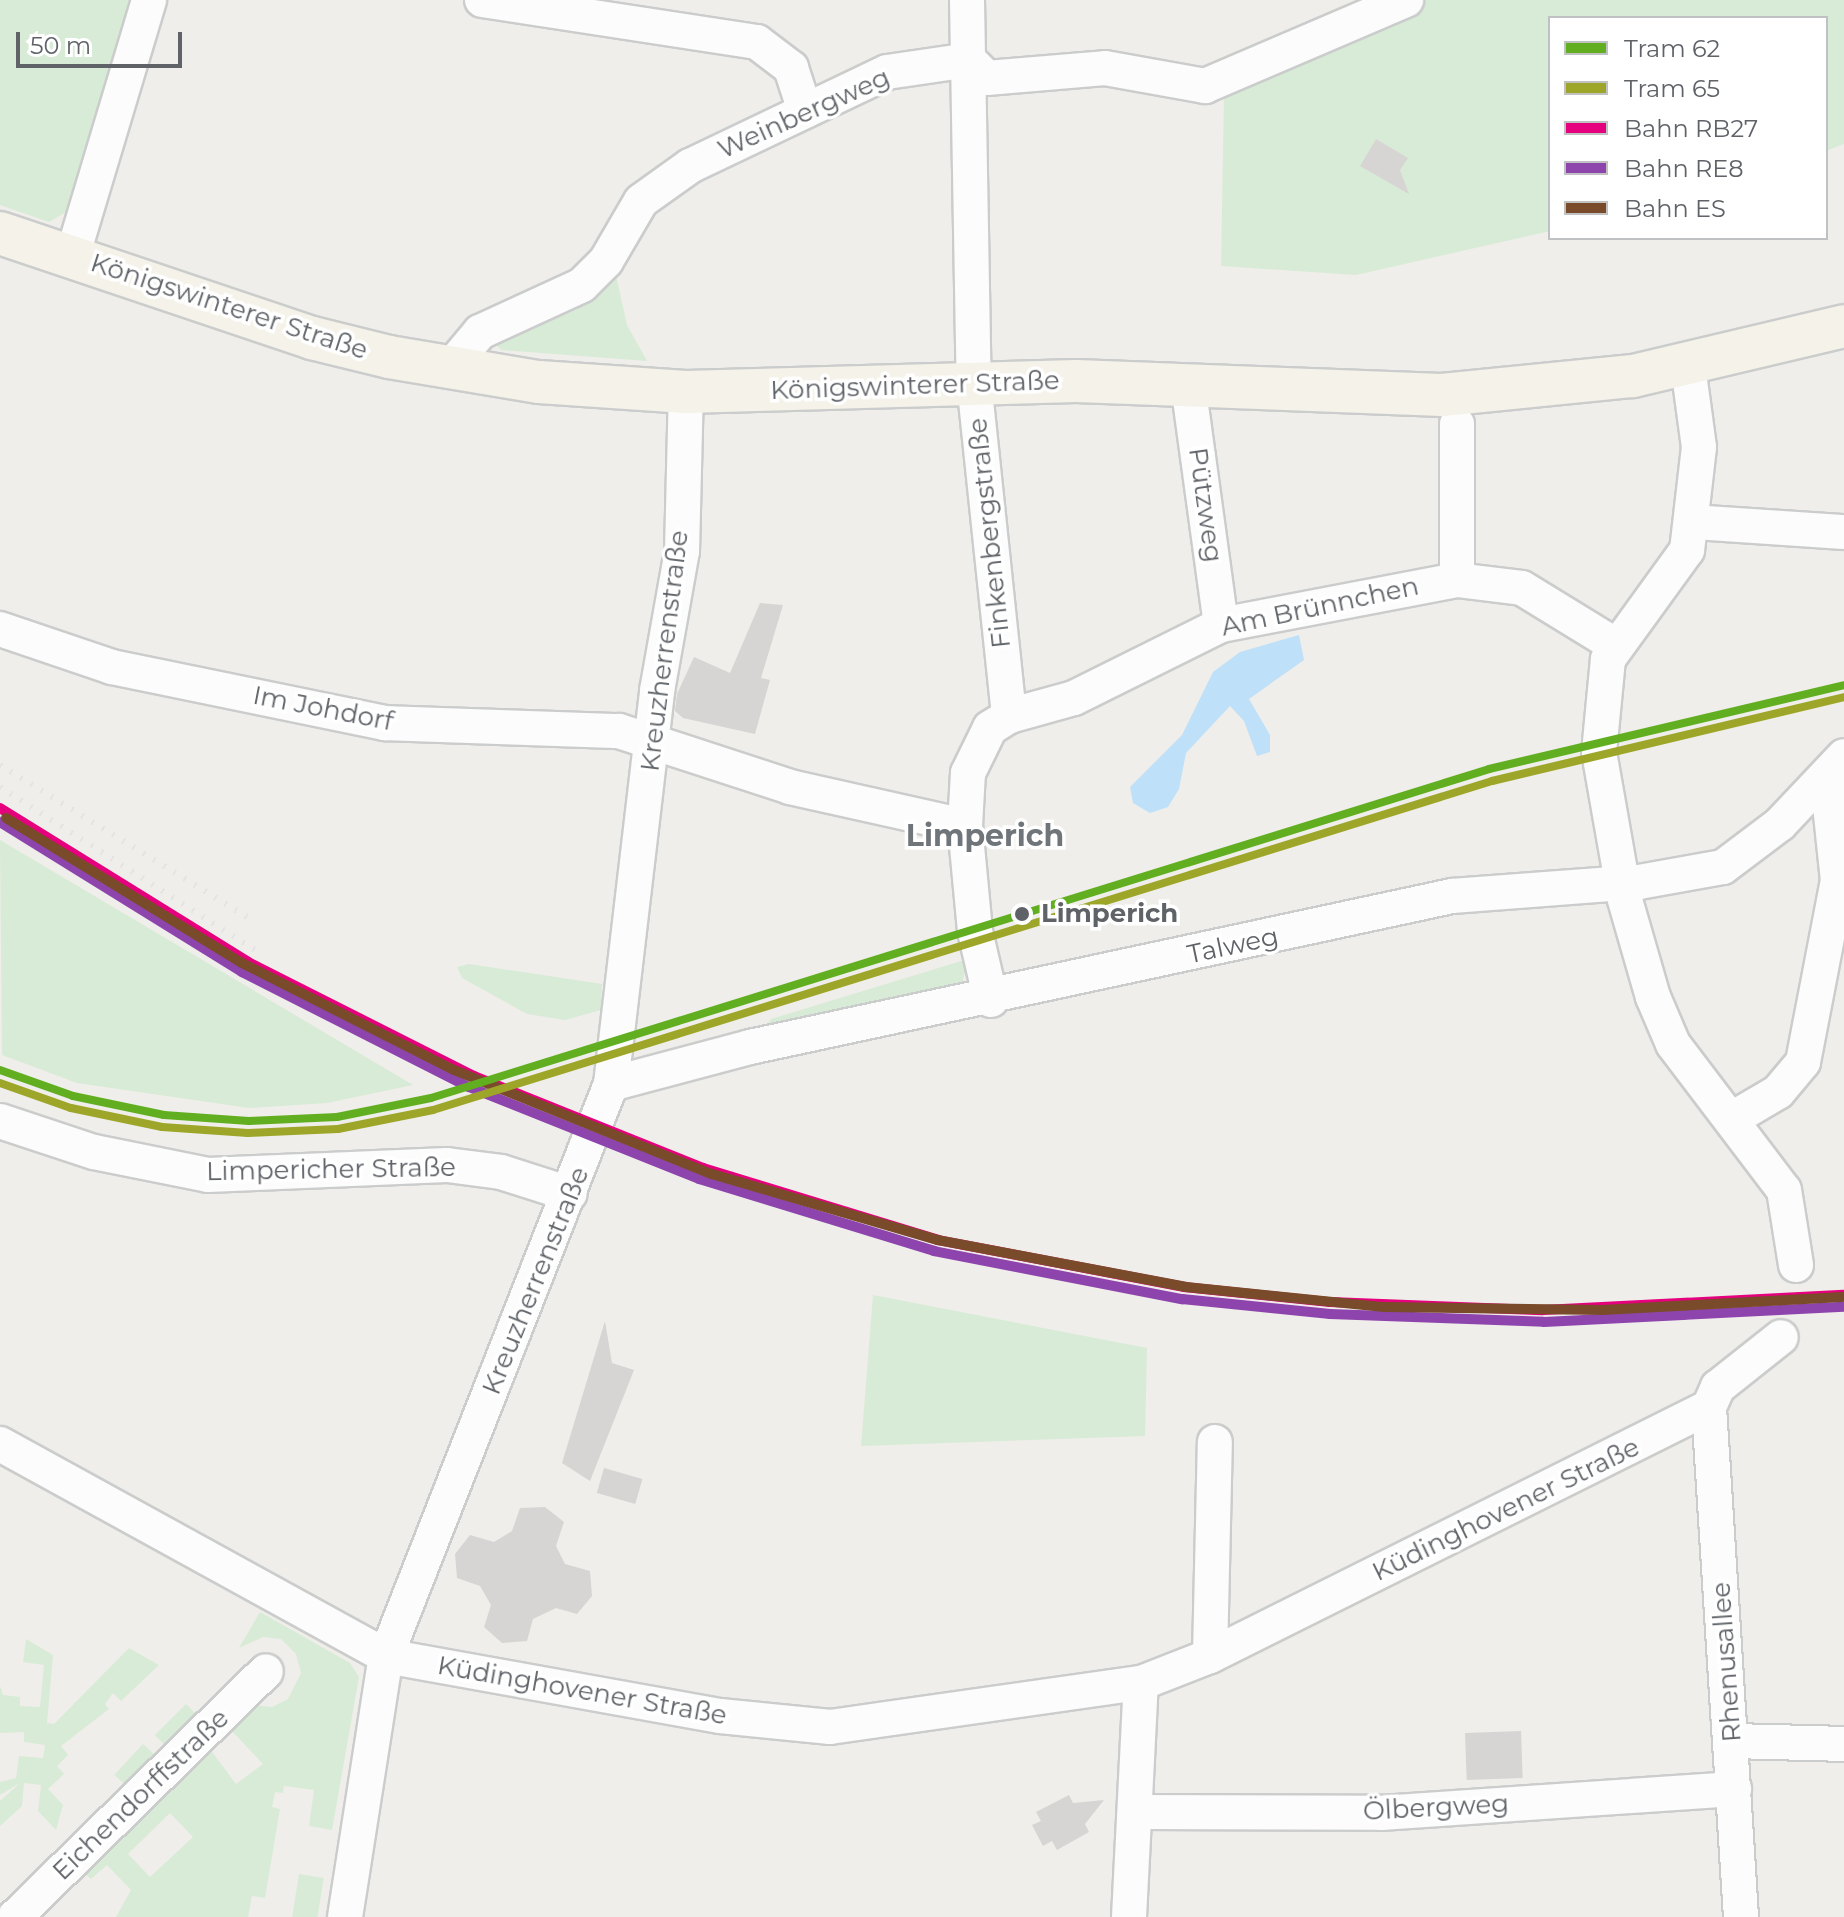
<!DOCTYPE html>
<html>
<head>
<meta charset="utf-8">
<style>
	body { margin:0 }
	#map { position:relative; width:1844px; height:1917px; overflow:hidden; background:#efeeea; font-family:Montserrat,sans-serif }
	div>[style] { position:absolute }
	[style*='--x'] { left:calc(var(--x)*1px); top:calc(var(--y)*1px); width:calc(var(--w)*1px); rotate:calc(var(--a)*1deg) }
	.green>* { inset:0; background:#d8ebd6; transform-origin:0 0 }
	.water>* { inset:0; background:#bfe0f9 }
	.building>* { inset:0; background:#d6d5d3; transform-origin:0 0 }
	.roads { filter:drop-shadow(2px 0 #cbcccc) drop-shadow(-2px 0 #cbcccc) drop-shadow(0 2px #cbcccc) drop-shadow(0 -2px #cbcccc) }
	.minor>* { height:34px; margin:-17px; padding:0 17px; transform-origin:17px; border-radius:17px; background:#fdfcfc }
	.major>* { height:42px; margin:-21px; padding:0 21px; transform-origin:21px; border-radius:21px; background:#f4f2e9 }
	.rail>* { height:6px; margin-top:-3px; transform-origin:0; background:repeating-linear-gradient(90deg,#e4e4e4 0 2px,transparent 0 12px) }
	.rail-1>* { height:10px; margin:-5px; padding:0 5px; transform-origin:5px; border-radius:5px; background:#e5007d }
	.rail-2>* { height:10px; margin:-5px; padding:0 5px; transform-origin:5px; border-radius:5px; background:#8e44ad }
	.rail-3>* { height:10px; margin:-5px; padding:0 5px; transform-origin:5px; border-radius:5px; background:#7a4b2a }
	.tram-1>* { height:8px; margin:-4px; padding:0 4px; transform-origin:4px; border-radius:4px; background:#61af20 }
	.tram-2>* { height:8px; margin:-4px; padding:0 4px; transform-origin:4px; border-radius:4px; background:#9ea62a }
	.dots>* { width:22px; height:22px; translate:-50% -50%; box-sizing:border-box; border:4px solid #fff; border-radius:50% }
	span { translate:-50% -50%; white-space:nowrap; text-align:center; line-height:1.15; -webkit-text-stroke:7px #fff; paint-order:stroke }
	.street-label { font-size:26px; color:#5f6368 }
	.stop-label { font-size:26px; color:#5f6368; font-weight:700 }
	.left { translate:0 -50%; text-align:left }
	.quarter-label { font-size:30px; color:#70757a; font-weight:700 }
	.legend { position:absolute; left:1548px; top:16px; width:280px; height:224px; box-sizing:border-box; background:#fff; border:2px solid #bfc1c3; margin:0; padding:10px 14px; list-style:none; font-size:24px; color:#5f6368 }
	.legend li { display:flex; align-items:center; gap:16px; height:40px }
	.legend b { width:40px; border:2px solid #bfc1c3 }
	.scale { position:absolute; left:16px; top:32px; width:166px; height:36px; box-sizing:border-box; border:4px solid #5f6368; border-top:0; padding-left:10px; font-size:24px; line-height:28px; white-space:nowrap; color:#5f6368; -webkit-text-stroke:6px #fff; paint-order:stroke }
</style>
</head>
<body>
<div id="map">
	<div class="green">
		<i style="clip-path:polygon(0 0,136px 0,73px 208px,49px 222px,0 205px)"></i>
		<i style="clip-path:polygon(1421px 0,1844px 0,1844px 144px,1826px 151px,1826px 18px,1550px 18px,1550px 231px,1356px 275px,1221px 266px,1224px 96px)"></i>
		<i style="clip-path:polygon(615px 271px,627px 325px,647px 361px,501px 350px,495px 343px,576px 310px)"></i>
		<i style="clip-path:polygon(0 840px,413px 1085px,327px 1103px,249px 1108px,77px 1083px,2px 1055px)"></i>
		<i style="clip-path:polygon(968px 959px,960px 993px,755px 1041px,771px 1019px)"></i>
		<i style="clip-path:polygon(469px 964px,602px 984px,601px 1010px,565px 1020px,527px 1014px,462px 978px,457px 967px)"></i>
		<i style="clip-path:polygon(873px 1295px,1147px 1348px,1145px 1436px,861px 1446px)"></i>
		<i style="clip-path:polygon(evenodd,260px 1612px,350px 1663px,359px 1677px,332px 1830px,309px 1826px,314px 1790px,284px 1786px,283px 1793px,275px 1792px,272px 1807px,280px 1809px,265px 1898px,252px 1896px,248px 1917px,116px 1917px,131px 1890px,107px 1865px,91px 1879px,82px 1871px,209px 1748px,236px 1784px,263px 1764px,229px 1728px,254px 1705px,272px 1707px,288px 1699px,301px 1673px,296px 1654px,281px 1639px,263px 1637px,239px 1648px,260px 1612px,170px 1813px,193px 1837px,150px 1877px,128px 1854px,170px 1813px)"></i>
		<i style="clip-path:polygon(26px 1639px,53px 1655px,47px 1723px,54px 1724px,129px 1648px,159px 1665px,121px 1701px,113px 1693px,105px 1704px,109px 1709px,61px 1746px,68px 1755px,57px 1766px,64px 1774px,48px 1789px,63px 1805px,56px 1830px,38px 1811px,41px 1785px,24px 1783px,22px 1806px,0 1826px,0 1801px,20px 1783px,0 1795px,0 1782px,16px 1778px,19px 1756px,43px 1758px,44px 1752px,45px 1745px,24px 1742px,24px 1732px,0 1733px,0 1686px,3px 1695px,20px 1697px,20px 1706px,40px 1707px,44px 1665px,23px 1662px)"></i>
		<i style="left:186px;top:1704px;width:24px;height:44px;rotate:45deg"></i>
		<i style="left:143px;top:1744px;width:25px;height:42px;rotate:43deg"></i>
		<i style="left:299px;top:1874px;width:25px;height:44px;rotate:9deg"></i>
	</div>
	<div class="water">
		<i style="clip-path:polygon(1299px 635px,1304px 660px,1249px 699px,1270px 735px,1270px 752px,1257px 756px,1244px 721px,1230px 706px,1186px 753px,1179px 789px,1168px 807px,1150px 813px,1133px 803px,1130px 787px,1182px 735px,1213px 672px,1240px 652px)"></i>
	</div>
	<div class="building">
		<i style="clip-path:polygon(1376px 139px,1408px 158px,1400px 170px,1409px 194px,1360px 166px)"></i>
		<i style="clip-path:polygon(760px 603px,783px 605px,761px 678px,770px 680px,755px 734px,683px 718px,675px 711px,677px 694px,694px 657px,730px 673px)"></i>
		<i style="clip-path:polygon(605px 1321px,612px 1363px,634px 1370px,590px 1481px,562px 1463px)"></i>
		<i style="left:604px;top:1468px;width:40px;height:26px;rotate:16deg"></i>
		<i style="clip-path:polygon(545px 1507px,564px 1522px,556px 1546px,565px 1564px,590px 1571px,592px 1596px,577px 1614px,556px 1608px,533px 1619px,527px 1641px,502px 1643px,484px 1627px,491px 1605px,480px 1586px,457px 1578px,455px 1554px,470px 1535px,494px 1542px,512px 1531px,520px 1508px)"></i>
		<i style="left:1521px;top:1731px;width:47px;height:56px;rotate:88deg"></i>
		<i style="clip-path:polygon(1069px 1795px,1073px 1803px,1104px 1800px,1085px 1824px,1089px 1832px,1057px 1850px,1052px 1841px,1043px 1846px,1032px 1825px,1041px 1821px,1036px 1812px)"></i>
	</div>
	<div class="roads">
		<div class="minor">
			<i style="--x:482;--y:0;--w:278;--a:8.7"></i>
			<i style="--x:757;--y:42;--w:43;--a:37.4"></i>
			<i style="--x:791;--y:68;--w:45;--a:72"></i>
			<i style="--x:967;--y:0;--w:382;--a:89"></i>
			<i style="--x:974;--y:382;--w:336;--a:84"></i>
			<i style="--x:969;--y:60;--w:25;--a:45"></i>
			<i style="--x:987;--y:78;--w:118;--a:-4.8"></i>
			<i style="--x:1105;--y:68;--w:102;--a:10.2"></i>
			<i style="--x:1205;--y:86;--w:219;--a:-23.2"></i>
			<i style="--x:72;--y:257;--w:268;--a:-73.3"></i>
			<i style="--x:1688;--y:366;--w:82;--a:82.3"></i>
			<i style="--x:1699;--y:447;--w:104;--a:96.6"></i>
			<i style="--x:1687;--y:550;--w:135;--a:125.9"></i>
			<i style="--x:1608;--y:659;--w:93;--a:95.5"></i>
			<i style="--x:1599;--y:752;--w:150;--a:80"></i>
			<i style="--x:1625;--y:900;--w:101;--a:73.9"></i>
			<i style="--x:1653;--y:997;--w:51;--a:66.9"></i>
			<i style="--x:1673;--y:1044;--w:183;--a:52.8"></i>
			<i style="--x:1784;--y:1190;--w:76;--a:80.9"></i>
			<i style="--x:450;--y:368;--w:47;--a:-50.2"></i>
			<i style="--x:480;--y:332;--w:112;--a:-24.7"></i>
			<i style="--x:582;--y:285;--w:34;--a:-45"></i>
			<i style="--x:606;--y:261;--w:69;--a:-59.7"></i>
			<i style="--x:641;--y:201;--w:60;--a:-35.5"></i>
			<i style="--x:690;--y:166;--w:218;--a:-25.5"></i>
			<i style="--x:887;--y:72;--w:83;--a:-8.3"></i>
			<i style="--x:1188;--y:384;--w:243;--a:82.2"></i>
			<i style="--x:1693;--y:522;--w:151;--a:3.8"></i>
			<i style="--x:1457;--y:580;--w:156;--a:-90"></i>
			<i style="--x:0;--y:629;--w:118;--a:18.7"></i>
			<i style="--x:112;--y:667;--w:279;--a:11.6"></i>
			<i style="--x:385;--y:723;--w:234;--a:2"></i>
			<i style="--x:619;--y:731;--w:180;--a:18.1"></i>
			<i style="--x:790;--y:787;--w:179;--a:12.6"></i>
			<i style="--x:991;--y:1000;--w:71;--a:-103.1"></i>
			<i style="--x:975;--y:931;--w:105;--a:-95.4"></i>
			<i style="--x:965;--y:826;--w:53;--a:-86.8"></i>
			<i style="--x:968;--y:773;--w:50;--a:-63.9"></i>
			<i style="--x:990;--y:728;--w:22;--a:-32"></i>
			<i style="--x:1009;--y:716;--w:67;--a:-15.5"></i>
			<i style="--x:1074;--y:698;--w:164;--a:-26.4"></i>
			<i style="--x:1221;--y:625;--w:240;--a:-10.8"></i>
			<i style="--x:1457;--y:580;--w:65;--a:7"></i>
			<i style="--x:1522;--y:588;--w:109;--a:31.5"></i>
			<i style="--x:611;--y:1084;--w:144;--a:-14.9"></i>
			<i style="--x:750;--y:1047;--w:718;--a:-12.14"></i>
			<i style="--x:1452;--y:896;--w:188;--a:-4.3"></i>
			<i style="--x:1639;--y:882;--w:85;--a:-10.1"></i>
			<i style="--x:1723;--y:867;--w:71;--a:-37"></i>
			<i style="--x:1780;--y:824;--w:93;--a:-46.7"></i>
			<i style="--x:1732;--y:1119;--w:53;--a:-30.4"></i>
			<i style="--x:1778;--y:1092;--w:39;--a:-50"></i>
			<i style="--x:1803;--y:1062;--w:184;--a:-79.1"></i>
			<i style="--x:1838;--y:881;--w:106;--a:-96"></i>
			<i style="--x:0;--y:1121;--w:99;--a:18.3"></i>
			<i style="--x:94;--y:1152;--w:116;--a:11.4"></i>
			<i style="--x:208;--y:1175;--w:239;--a:-2.4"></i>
			<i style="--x:447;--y:1165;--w:54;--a:7.4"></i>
			<i style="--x:501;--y:1172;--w:72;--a:17.7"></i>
			<i style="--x:1709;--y:1407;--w:511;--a:86.41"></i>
			<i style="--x:0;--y:1444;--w:440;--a:28.8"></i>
			<i style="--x:386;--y:1656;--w:339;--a:10.2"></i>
			<i style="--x:720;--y:1716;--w:111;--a:5.7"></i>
			<i style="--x:830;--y:1727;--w:314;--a:-8.1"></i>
			<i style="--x:1141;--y:1683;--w:74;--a:-21.4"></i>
			<i style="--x:1210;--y:1656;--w:558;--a:-26.52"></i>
			<i style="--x:1709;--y:1407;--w:22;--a:-66"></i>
			<i style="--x:1718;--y:1387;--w:80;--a:-38.4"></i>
			<i style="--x:1210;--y:1656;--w:214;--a:-88.7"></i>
			<i style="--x:1732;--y:1741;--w:112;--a:1.5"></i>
			<i style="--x:1137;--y:1812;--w:244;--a:0.2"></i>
			<i style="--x:1381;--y:1813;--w:354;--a:-3.9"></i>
			<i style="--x:15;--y:1917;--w:351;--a:-44.4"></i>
			<i style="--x:345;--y:1917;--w:264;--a:-81.1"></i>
			<i style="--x:386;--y:1656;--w:615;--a:-68.53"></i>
			<i style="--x:611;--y:1084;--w:396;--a:-83.3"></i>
			<i style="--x:657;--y:691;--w:142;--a:-79.9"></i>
			<i style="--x:682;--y:551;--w:159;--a:-88.6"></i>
			<i style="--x:1129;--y:1917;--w:234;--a:-87.1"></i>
		</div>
		<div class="major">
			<i style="--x:0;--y:233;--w:329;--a:18.6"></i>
			<i style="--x:312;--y:338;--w:79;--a:13.9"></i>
			<i style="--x:389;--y:357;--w:152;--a:9.5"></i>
			<i style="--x:539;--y:382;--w:147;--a:3.9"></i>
			<i style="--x:686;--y:392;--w:390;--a:-1.6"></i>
			<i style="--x:1076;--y:381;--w:366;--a:2.2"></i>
			<i style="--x:1442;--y:395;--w:192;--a:-5.7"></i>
			<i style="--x:1633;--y:376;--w:217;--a:-13.3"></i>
		</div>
	</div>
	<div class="rail">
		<i style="--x:0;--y:765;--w:296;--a:31.6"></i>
		<i style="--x:0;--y:787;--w:310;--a:32.6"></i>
	</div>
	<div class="rail-1">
		<i style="--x:0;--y:808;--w:292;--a:31.8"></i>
		<i style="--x:248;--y:962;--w:253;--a:26.8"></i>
		<i style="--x:474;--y:1076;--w:247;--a:21.9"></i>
		<i style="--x:703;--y:1168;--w:246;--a:17"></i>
		<i style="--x:938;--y:1240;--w:250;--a:10.8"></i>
		<i style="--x:1184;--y:1287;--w:147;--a:5.9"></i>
		<i style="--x:1330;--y:1302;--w:213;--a:2.2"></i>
		<i style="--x:1543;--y:1310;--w:301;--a:-2.9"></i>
	</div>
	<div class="rail-2">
		<i style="--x:0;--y:822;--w:285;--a:31.8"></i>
		<i style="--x:242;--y:972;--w:254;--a:26.9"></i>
		<i style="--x:469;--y:1087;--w:248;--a:21.8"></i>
		<i style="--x:699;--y:1179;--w:246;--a:17"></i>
		<i style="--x:934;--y:1251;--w:253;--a:11"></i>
		<i style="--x:1182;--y:1299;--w:149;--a:5.8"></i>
		<i style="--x:1330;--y:1314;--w:214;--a:2.1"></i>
		<i style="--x:1544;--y:1322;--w:300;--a:-2.9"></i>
	</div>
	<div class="rail-3">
		<i style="--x:6;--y:818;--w:277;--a:31.6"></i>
		<i style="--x:242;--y:963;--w:237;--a:26.8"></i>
		<i style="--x:454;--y:1070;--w:278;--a:22"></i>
		<i style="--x:712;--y:1174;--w:235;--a:16.3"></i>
		<i style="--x:938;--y:1240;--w:252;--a:10.7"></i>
		<i style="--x:1186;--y:1287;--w:199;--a:5.8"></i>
		<i style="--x:1384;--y:1307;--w:218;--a:0.8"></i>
		<i style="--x:1602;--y:1310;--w:241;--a:-3.1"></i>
	</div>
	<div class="tram-1">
		<i style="--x:0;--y:1070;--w:77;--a:19.6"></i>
		<i style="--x:73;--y:1096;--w:93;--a:11.8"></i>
		<i style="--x:164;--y:1115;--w:85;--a:4"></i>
		<i style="--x:249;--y:1121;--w:88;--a:-2.6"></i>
		<i style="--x:337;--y:1117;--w:96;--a:-11.4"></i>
		<i style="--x:431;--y:1098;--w:1108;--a:-17.27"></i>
		<i style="--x:1489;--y:769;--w:365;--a:-13.3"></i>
	</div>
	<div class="tram-2">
		<i style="--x:0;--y:1083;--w:75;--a:19.4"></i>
		<i style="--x:71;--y:1108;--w:93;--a:11.8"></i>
		<i style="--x:162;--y:1127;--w:86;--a:4"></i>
		<i style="--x:248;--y:1133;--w:90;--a:-2.5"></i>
		<i style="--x:338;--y:1129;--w:97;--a:-11.3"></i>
		<i style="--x:433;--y:1110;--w:1109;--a:-17.26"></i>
		<i style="--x:1492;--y:781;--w:362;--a:-13.4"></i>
	</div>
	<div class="dots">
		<i style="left:1022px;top:914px;background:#5f6368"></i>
	</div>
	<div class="street-label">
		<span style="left:804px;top:114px;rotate:-24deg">Weinbergweg</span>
		<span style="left:229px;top:307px;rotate:18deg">Königswinterer Straße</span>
		<span style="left:915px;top:386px;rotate:-2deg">Königswinterer Straße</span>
		<span style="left:1205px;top:505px;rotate:82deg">Pützweg</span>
		<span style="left:990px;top:533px;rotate:-96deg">Finkenbergstraße</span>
		<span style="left:1320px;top:607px;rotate:-12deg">Am Brünnchen</span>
		<span style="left:665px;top:651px;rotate:-83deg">Kreuzherrenstraße</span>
		<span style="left:323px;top:709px;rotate:11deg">Im Johdorf</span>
		<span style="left:1233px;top:946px;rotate:-12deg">Talweg</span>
		<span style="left:331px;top:1170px;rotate:-1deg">Limpericher Straße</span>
		<span style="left:536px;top:1281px;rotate:-68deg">Kreuzherrenstraße</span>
		<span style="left:1506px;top:1510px;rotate:-26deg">Küdinghovener Straße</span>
		<span style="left:1727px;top:1662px;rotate:-94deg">Rhenusallee</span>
		<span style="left:582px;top:1691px;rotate:10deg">Küdinghovener Straße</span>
		<span style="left:141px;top:1795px;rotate:-44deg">Eichendorffstraße</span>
		<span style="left:1436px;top:1808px;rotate:-3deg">Ölbergweg</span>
	</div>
	<div class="stop-label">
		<span class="left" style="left:1041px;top:914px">Limperich</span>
	</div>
	<div class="quarter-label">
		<span style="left:985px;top:836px">Limperich</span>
	</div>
	<ul class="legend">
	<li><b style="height:10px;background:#61af20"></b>Tram 62</li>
	<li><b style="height:10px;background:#9ea62a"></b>Tram 65</li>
	<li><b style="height:10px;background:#e5007d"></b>Bahn RB27</li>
	<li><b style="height:10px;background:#8e44ad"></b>Bahn RE8</li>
	<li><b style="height:10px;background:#7a4b2a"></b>Bahn ES</li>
	</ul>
	<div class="scale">50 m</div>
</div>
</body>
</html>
